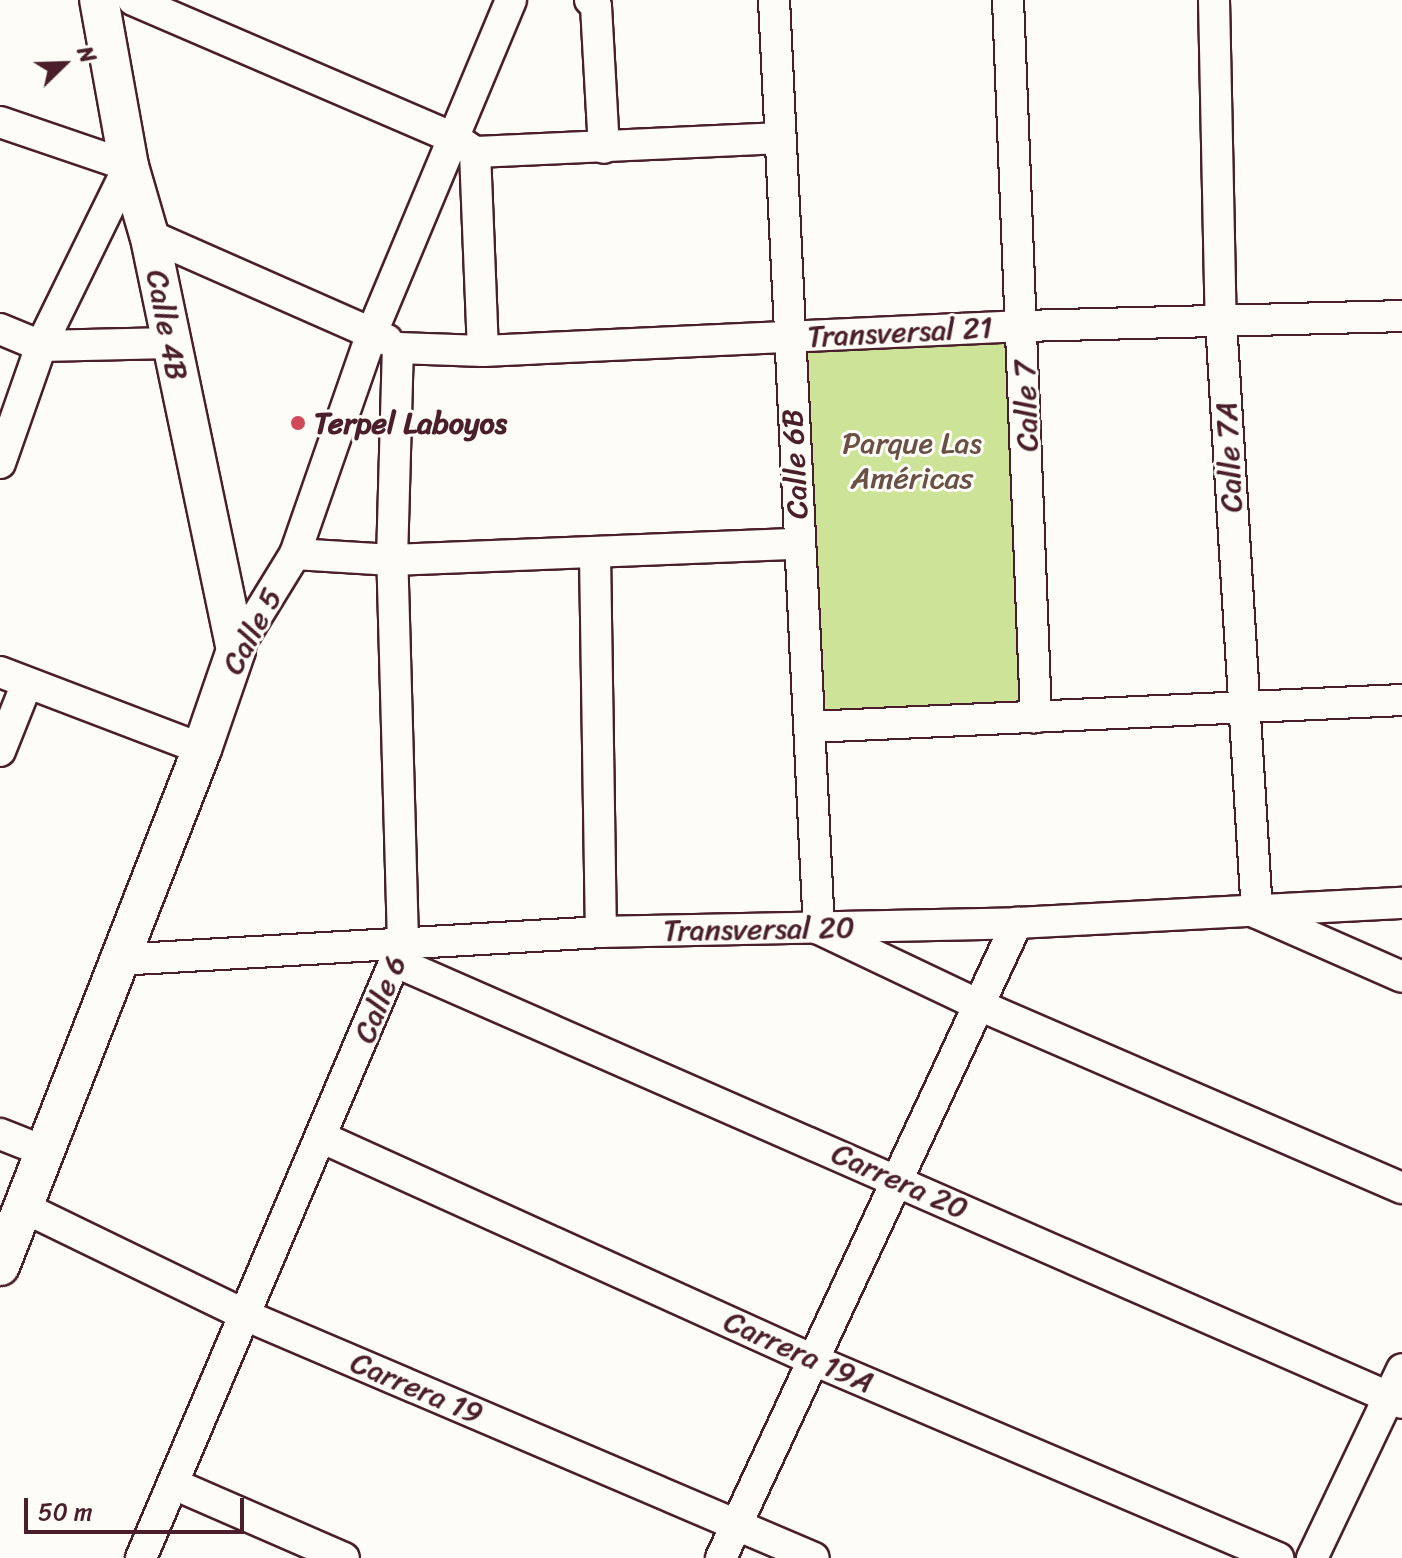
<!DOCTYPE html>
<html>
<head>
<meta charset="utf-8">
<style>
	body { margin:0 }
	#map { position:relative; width:1402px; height:1558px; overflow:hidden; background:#fdfcf7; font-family:Sriracha,sans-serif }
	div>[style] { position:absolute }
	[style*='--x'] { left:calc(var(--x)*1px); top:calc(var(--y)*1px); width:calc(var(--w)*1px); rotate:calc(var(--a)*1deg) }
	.green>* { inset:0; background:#cde398; transform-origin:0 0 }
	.roads { filter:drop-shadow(2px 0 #4a1f2b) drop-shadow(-2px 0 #4a1f2b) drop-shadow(0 2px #4a1f2b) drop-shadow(0 -2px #4a1f2b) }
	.minor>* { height:30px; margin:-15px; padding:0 15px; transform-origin:15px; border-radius:15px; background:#fdfcf7 }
	.tertiary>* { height:38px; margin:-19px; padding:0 19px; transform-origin:19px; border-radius:19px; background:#fdfcf7 }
	.dots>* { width:22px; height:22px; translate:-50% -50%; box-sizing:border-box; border:4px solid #fdfcf7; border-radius:50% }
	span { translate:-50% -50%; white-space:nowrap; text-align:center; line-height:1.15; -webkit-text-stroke:6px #fdfcf7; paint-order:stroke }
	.street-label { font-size:30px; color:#4a1f2b }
	.poi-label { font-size:30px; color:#4a1f2b; font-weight:700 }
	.left { translate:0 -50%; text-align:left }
	.park-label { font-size:30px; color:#6b5046 }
	.north { position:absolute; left:24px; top:24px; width:80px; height:80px; -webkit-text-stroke:6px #fdfcf7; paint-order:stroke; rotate:67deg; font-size:22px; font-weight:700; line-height:32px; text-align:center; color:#4a1f2b }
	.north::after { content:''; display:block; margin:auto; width:28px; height:36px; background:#4a1f2b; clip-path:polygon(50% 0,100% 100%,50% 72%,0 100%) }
	.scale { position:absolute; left:24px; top:1498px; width:220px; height:36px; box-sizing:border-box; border:4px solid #4a1f2b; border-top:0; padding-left:10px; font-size:24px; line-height:28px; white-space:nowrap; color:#4a1f2b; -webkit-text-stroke:6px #fdfcf7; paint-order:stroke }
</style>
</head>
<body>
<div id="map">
	<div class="green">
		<i style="left:1011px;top:341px;width:363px;height:208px;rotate:88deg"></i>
	</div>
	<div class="roads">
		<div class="minor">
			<i style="--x:133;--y:0;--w:349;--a:23.3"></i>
			<i style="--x:454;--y:138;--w:25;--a:34"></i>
			<i style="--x:590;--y:0;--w:8;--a:45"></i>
			<i style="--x:596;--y:6;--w:142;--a:86.8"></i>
			<i style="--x:774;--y:0;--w:930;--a:87.23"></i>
			<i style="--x:819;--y:929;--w:179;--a:25.4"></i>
			<i style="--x:981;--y:1006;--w:459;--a:23.4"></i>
			<i style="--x:1008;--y:0;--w:718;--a:87.76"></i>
			<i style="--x:1214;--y:0;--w:321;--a:88.8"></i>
			<i style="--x:1221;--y:321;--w:593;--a:86.52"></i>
			<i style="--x:1257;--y:913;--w:158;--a:23.8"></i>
			<i style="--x:0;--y:122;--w:136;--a:18.8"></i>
			<i style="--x:129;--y:166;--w:200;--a:116.1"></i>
			<i style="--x:41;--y:346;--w:124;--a:109.3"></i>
			<i style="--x:475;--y:152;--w:303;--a:-2.6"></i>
			<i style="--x:475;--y:152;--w:199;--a:87.7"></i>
			<i style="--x:149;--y:235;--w:260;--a:23.8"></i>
			<i style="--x:0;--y:329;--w:44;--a:22.5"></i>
			<i style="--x:41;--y:346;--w:130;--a:-1.3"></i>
			<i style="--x:398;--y:348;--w:85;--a:2"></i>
			<i style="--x:483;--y:351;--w:541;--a:-2.65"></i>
			<i style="--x:1023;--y:326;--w:379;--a:-1.5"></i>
			<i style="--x:295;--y:554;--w:97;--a:3.5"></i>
			<i style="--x:392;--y:560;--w:407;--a:-2.3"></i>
			<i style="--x:595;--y:555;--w:377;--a:89.1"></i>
			<i style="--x:236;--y:650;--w:113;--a:-58.4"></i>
			<i style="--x:295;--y:554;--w:237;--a:-70.8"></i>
			<i style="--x:373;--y:330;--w:358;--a:-67.3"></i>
			<i style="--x:0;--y:672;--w:216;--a:20.9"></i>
			<i style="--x:810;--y:727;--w:593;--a:-2.61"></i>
			<i style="--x:0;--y:751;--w:73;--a:-68.3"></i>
			<i style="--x:117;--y:960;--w:485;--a:-3.3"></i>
			<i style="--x:601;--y:932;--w:416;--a:-1.2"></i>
			<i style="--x:1017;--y:923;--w:386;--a:-3"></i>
			<i style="--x:396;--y:962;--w:1098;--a:23.67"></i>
			<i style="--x:0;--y:1134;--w:49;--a:21.4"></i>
			<i style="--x:323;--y:1138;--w:536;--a:24.36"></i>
			<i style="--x:811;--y:1359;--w:508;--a:23.08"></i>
			<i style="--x:25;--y:1208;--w:247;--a:25.9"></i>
			<i style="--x:247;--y:1316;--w:616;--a:23.11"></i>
			<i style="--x:176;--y:1485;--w:183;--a:23.5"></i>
			<i style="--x:141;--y:1558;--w:669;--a:-66.96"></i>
			<i style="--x:403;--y:942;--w:382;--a:-91.6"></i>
			<i style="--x:392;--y:560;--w:212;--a:-88.4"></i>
			<i style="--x:721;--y:1558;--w:701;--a:-65.01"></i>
			<i style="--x:1312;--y:1558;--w:209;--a:-64.5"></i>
		</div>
		<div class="tertiary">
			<i style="--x:0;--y:1266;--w:555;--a:-68.66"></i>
			<i style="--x:202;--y:749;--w:105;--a:-71"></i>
			<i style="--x:236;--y:650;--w:424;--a:-101.8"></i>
			<i style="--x:149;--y:235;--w:72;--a:-106.2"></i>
			<i style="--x:129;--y:166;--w:169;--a:-100.2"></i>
		</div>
	</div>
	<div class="dots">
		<i style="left:298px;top:423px;background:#d1495b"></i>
	</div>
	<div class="street-label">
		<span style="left:167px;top:325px;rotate:79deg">Calle 4B</span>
		<span style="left:900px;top:332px;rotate:-3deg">Transversal 21</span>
		<span style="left:1026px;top:406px;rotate:-92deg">Calle 7</span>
		<span style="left:1229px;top:457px;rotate:-93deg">Calle 7A</span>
		<span style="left:795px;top:464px;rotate:-93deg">Calle 6B</span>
		<span style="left:252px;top:631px;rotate:-62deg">Calle 5</span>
		<span style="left:759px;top:929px;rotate:-1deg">Transversal 20</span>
		<span style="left:380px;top:999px;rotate:-68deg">Calle 6</span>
		<span style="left:900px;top:1181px;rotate:24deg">Carrera 20</span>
		<span style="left:799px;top:1352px;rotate:24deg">Carrera 19A</span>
		<span style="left:417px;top:1388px;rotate:23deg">Carrera 19</span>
	</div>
	<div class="poi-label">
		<span class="left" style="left:314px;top:423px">Terpel Laboyos</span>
	</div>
	<div class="park-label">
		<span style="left:912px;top:460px">Parque Las<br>Américas</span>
	</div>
	<div class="north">N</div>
	<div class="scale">50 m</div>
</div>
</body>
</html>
